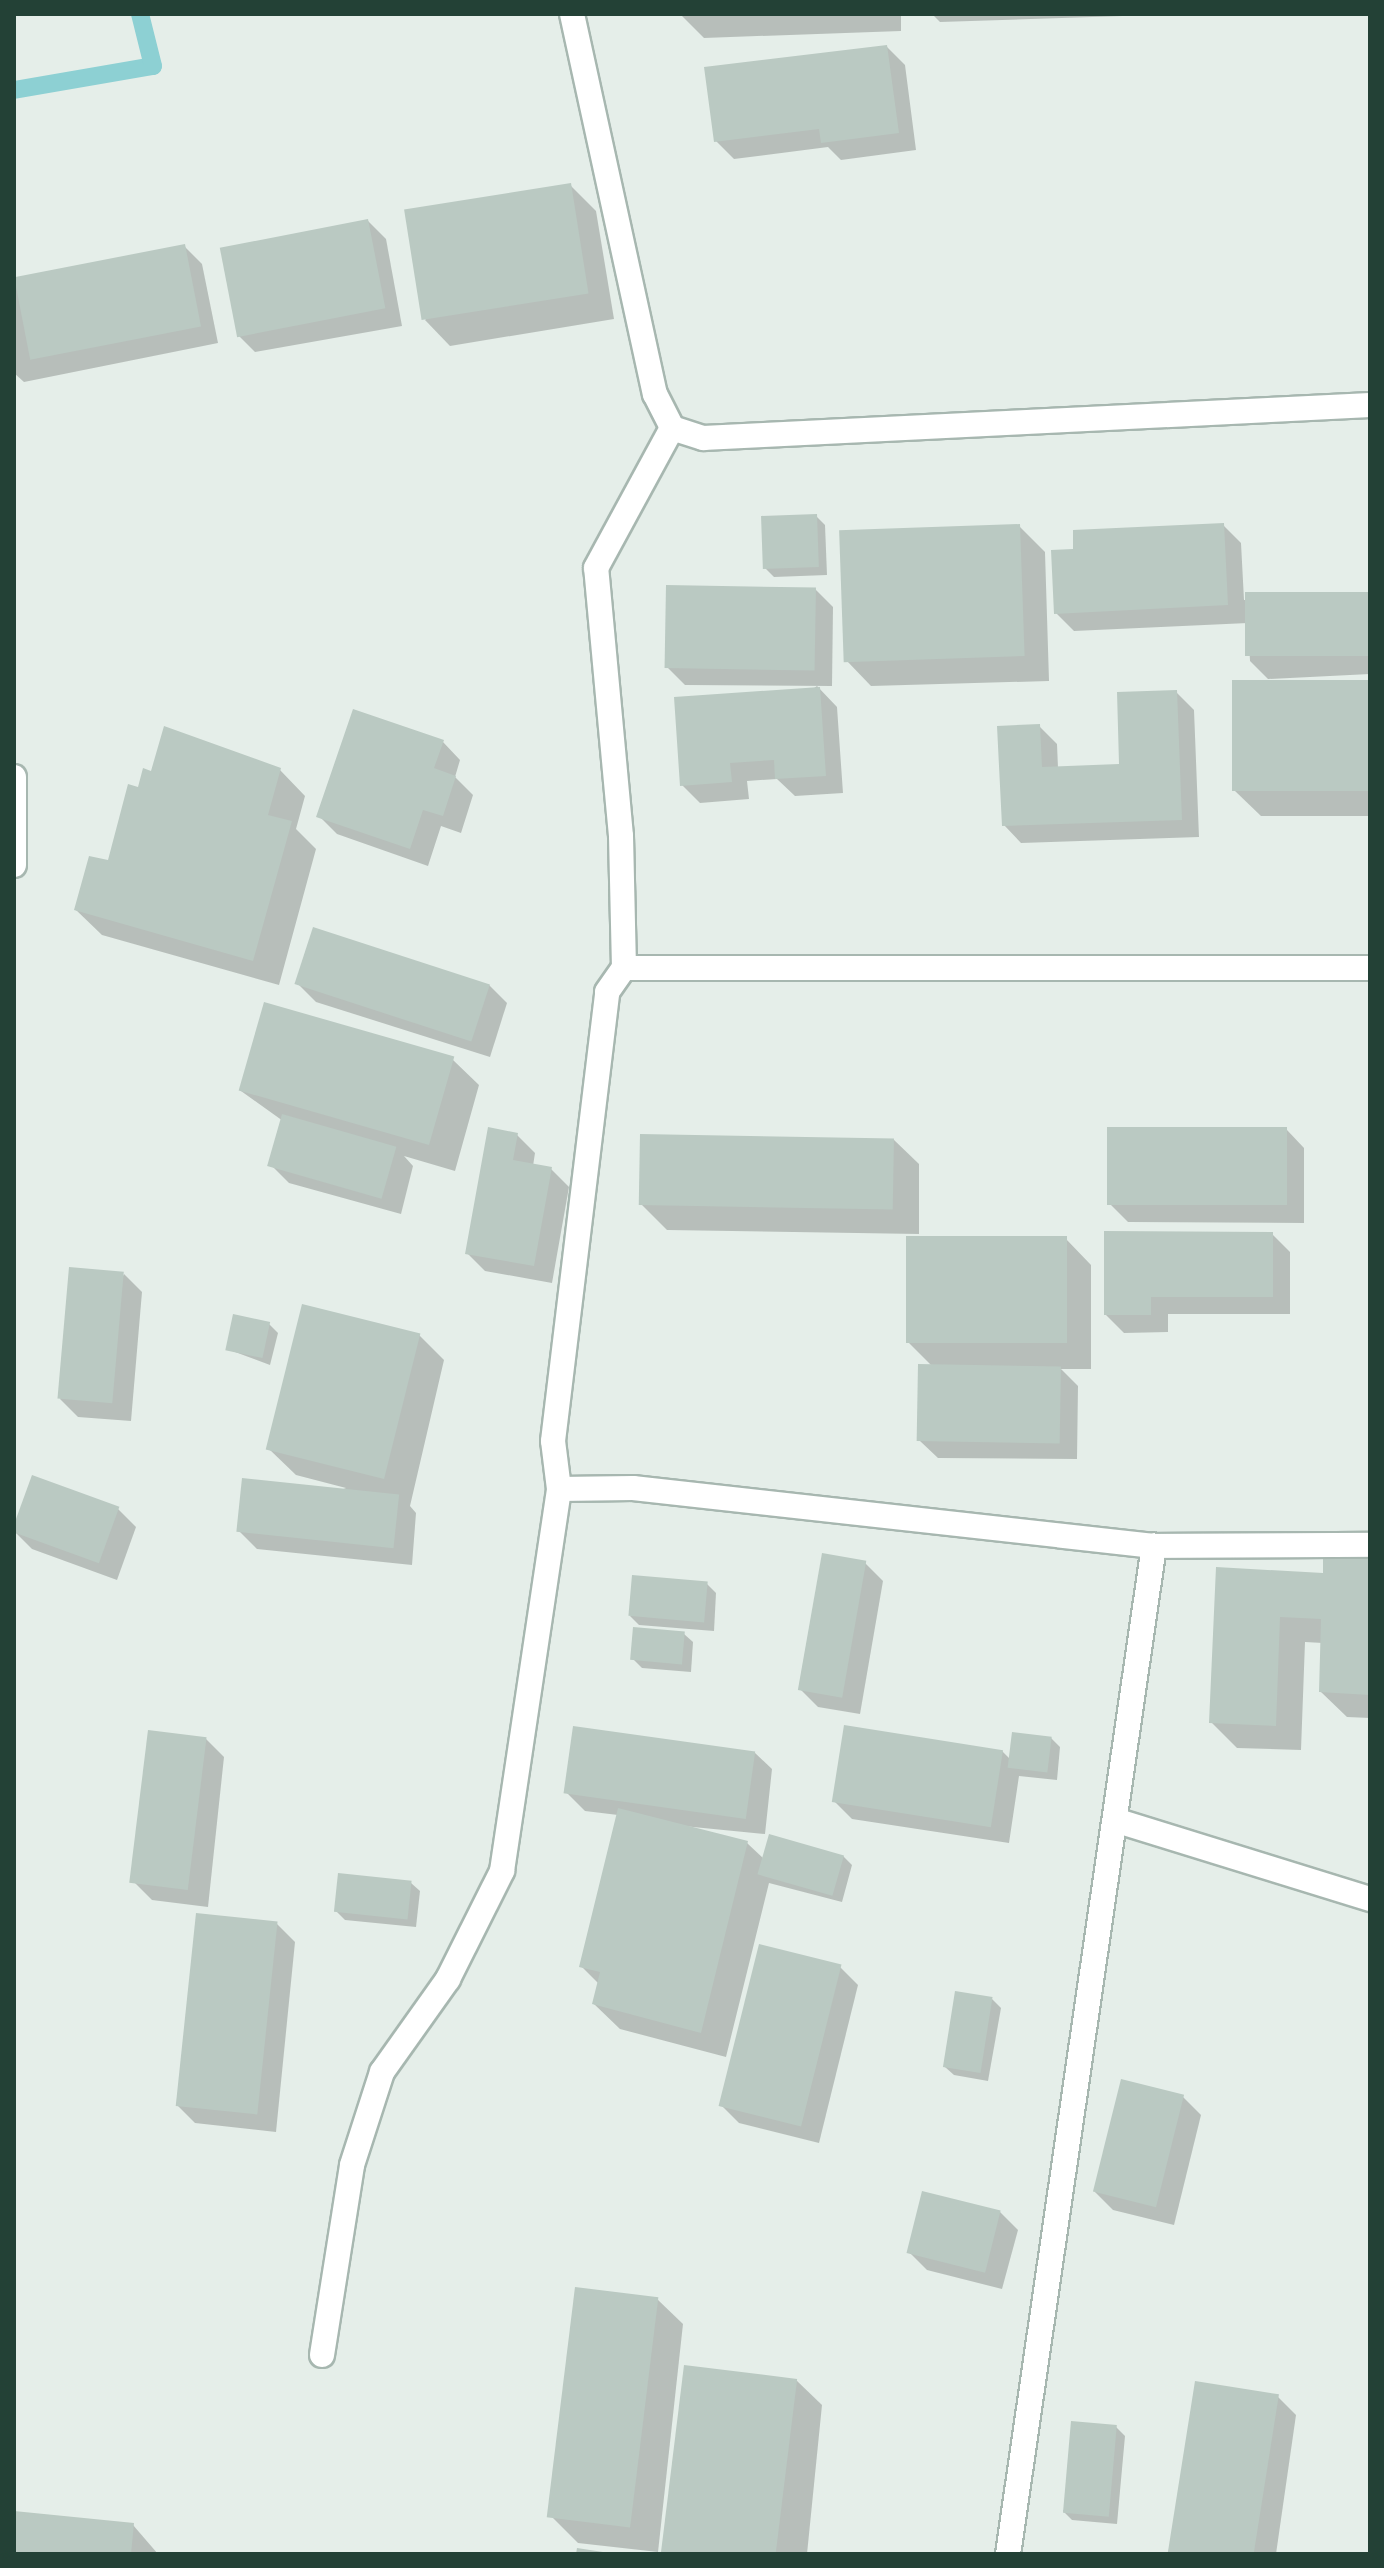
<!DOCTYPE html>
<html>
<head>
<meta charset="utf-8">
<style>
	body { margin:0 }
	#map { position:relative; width:1384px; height:2568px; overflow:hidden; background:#e5eee9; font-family:"PT Sans",sans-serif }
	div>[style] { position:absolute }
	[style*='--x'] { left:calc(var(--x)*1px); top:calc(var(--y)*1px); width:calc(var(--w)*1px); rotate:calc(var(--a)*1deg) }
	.shadow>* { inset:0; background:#0003 }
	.stream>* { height:18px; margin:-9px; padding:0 9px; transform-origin:9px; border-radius:9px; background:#8dd0d3 }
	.building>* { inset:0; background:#bac9c2; transform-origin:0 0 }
	.roads { filter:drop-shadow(2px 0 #a7b7b0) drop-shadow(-2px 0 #a7b7b0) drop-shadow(0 2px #a7b7b0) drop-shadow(0 -2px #a7b7b0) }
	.street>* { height:24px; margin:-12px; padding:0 12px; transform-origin:12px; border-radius:12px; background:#fff }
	span { translate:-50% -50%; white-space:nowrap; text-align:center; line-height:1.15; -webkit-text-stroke:6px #f6faf8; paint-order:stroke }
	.frame { position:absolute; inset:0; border:16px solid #234136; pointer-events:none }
</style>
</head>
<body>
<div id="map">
	<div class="shadow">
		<i style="clip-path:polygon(680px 14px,901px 14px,901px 31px,704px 38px)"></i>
		<i style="clip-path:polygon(932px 14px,1123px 14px,1123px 16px,940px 22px)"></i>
		<i style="clip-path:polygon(887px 47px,905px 65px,916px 150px,841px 160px,828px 147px,734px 159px,716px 141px)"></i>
		<i style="clip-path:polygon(570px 185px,596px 211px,614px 319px,450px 346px,425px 320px)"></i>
		<i style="clip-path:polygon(368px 221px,386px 239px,402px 326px,255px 352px,237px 334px)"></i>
		<i style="clip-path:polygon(184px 246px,202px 264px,218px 343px,24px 382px,14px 373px,14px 280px)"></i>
		<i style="clip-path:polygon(816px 516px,825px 525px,827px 575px,774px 577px,765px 568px)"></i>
		<i style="clip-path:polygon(1223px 525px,1241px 543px,1244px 600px,1370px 594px,1370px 674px,1268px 679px,1250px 661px,1248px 623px,1074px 631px,1056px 613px,1075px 551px)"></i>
		<i style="clip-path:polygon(1019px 526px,1045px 552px,1049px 681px,871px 686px,846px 660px)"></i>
		<i style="clip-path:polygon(815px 589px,833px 607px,832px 686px,685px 685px,667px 667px)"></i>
		<i style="clip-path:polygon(1370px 682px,1370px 816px,1261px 816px,1235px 791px)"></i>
		<i style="clip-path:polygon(817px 686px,837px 707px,843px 793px,795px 796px,777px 779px,747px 781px,749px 799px,700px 803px,682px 785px)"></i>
		<i style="clip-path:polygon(1176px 692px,1194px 710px,1199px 837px,1021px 843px,1004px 825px,1039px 726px,1057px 744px,1058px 768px,1121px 766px)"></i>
		<i style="clip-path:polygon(443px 742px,460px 760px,455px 777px,473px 795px,461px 833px,441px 826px,428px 866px,337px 834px,319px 816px)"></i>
		<i style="clip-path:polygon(280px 770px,305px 796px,296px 829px,316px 849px,279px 985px,102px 935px,76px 910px,109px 863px,153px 773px)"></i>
		<i style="clip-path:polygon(298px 984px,489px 985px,507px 1003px,490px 1057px,316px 1002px)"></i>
		<i style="clip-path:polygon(453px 1060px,479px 1085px,455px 1171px,404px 1156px,413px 1166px,401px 1214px,289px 1183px,271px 1165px,283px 1121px,241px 1091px)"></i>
		<i style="clip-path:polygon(1287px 1130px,1304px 1148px,1304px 1223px,1128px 1222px,1110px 1204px)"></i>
		<i style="clip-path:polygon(517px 1135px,535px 1153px,533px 1166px,551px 1169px,569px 1187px,552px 1283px,485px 1271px,467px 1253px)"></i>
		<i style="clip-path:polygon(893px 1139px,919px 1164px,919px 1234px,667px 1230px,642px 1205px)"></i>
		<i style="clip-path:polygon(1272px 1234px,1290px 1252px,1290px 1314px,1168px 1314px,1168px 1332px,1124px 1333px,1106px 1315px)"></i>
		<i style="clip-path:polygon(1066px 1239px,1091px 1265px,1091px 1369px,1061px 1369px,1078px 1386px,1077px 1459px,938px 1458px,920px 1441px,932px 1366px,908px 1342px)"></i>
		<i style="clip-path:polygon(124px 1274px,142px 1292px,131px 1421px,78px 1417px,60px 1399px)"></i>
		<i style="clip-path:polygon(269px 1324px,278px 1333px,270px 1365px,227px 1349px)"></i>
		<i style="clip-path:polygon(419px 1335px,444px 1360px,410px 1506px,416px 1513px,412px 1565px,257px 1549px,239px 1531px,346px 1488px,296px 1475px,270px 1450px)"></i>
		<i style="clip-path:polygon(33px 1477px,118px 1509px,136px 1527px,117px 1580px,32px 1549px,14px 1531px)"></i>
		<i style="clip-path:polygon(1370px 1559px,1370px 1718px,1347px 1717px,1321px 1692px,1323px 1643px,1305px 1642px,1301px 1750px,1237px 1748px,1211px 1722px,1218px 1569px,1325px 1575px)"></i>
		<i style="clip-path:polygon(865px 1563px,883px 1581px,860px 1714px,818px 1707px,800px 1689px)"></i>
		<i style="clip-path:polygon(707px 1584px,716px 1593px,714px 1631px,639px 1625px,630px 1616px)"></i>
		<i style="clip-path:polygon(684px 1634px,693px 1642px,691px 1672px,642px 1668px,633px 1659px)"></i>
		<i style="clip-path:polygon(1051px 1738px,1060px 1747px,1057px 1780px,1019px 1776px,1009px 1843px,852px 1819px,834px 1801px,1002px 1751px,1011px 1760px)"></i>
		<i style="clip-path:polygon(206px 1739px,224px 1757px,208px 1907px,152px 1900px,134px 1882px)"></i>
		<i style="clip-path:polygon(754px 1752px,772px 1769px,765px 1834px,683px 1826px,747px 1843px,765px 1860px,843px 1856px,852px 1865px,842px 1902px,769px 1883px,726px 2057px,620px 2029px,594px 2004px,599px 1984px,581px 1966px,618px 1815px,585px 1811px,567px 1793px)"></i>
		<i style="clip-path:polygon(411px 1883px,420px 1891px,416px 1927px,345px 1920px,336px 1911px)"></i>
		<i style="clip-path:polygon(277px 1924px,295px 1942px,276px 2132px,195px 2123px,177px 2105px)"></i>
		<i style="clip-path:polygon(840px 1967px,858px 1985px,819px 2143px,739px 2123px,721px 2105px)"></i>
		<i style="clip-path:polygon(992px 1999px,1001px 2008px,988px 2081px,954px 2075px,945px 2067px)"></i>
		<i style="clip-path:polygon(1183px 2097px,1201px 2115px,1174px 2225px,1113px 2210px,1095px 2192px)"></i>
		<i style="clip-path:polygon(1000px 2212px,1018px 2230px,1002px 2289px,927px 2270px,909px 2252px)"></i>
		<i style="clip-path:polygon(657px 2299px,683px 2324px,658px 2552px,578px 2543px,552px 2517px)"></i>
		<i style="clip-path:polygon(796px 2380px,822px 2405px,807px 2554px,666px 2554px)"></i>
		<i style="clip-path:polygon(1278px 2397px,1296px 2415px,1276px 2554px,1171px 2554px)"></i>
		<i style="clip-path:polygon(1116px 2427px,1125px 2436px,1117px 2524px,1072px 2520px,1063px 2511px)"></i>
		<i style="clip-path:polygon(14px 2513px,133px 2525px,158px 2554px,14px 2554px)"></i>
	</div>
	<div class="stream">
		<i style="--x:14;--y:90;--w:141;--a:-9.8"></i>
		<i style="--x:153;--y:66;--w:54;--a:-104"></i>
	</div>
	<div class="building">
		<i style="clip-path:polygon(887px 45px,899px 133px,821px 143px,819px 129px,714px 142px,704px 67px)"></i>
		<i style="left:571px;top:183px;width:112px;height:169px;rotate:81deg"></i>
		<i style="left:368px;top:219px;width:91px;height:151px;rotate:79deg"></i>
		<i style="left:185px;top:244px;width:84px;height:174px;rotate:79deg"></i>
		<i style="left:817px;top:514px;width:53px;height:56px;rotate:88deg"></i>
		<i style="clip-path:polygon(1224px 523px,1228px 605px,1054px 614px,1051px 550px,1073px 549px,1073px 530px)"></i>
		<i style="left:1020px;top:524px;width:132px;height:181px;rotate:88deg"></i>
		<i style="left:666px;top:585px;width:150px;height:83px;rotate:1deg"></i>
		<i style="left:1370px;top:592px;width:64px;height:125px;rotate:90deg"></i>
		<i style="left:1370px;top:680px;width:111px;height:138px;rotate:90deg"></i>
		<i style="clip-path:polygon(820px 687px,826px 776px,775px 779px,774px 760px,730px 763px,732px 782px,680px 786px,674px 697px)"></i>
		<i style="clip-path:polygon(1177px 690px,1182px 820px,1002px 826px,997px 726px,1040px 724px,1042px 767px,1119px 764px,1117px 692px)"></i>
		<i style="clip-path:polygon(353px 709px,444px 740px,434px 768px,456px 776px,443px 816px,423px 810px,410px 849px,316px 817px)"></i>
		<i style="clip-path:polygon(164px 726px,281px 768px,268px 815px,292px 821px,253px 961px,74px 910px,89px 856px,108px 860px,128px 784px,138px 787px,143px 768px,151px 771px)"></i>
		<i style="left:313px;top:927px;width:186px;height:60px;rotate:18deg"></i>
		<i style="left:264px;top:1002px;width:198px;height:92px;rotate:16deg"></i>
		<i style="left:282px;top:1114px;width:119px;height:54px;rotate:16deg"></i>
		<i style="clip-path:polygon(488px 1127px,518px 1133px,513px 1160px,552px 1167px,534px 1266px,465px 1254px)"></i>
		<i style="left:1107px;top:1127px;width:180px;height:78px"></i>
		<i style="left:640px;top:1134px;width:254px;height:71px;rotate:1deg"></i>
		<i style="clip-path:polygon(1104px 1231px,1273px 1232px,1273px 1297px,1151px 1297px,1151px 1315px,1104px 1315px)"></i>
		<i style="left:906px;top:1236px;width:161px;height:107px"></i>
		<i style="left:69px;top:1267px;width:55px;height:132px;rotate:5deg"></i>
		<i style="left:302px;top:1304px;width:122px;height:150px;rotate:14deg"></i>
		<i style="left:233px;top:1314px;width:38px;height:37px;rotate:12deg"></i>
		<i style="left:918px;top:1364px;width:143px;height:77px;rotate:1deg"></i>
		<i style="left:32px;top:1475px;width:93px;height:60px;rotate:20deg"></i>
		<i style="left:242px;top:1478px;width:158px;height:54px;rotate:6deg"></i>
		<i style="left:822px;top:1553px;width:45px;height:139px;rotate:10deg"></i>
		<i style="clip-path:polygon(1323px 1555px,1370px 1557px,1370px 1695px,1319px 1692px,1321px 1619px,1280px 1617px,1276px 1726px,1209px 1723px,1216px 1567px,1323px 1573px)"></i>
		<i style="left:632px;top:1575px;width:76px;height:41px;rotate:5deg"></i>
		<i style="left:633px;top:1627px;width:52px;height:33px;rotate:5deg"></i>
		<i style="left:844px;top:1725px;width:161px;height:78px;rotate:9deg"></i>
		<i style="left:573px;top:1726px;width:184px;height:68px;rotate:8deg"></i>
		<i style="left:148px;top:1730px;width:59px;height:154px;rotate:7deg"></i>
		<i style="left:1012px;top:1732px;width:40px;height:36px;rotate:7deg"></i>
		<i style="clip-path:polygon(618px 1808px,748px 1841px,701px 2033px,592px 2004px,600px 1972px,579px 1967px)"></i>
		<i style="left:769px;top:1834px;width:78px;height:42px;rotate:16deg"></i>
		<i style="left:338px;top:1873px;width:74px;height:39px;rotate:6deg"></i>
		<i style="left:196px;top:1913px;width:82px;height:194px;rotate:6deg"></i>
		<i style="left:759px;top:1944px;width:85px;height:167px;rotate:14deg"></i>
		<i style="left:955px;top:1991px;width:38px;height:77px;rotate:9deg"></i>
		<i style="left:1121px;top:2079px;width:65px;height:116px;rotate:14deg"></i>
		<i style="left:922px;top:2191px;width:81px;height:64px;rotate:14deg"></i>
		<i style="left:575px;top:2287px;width:84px;height:232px;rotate:7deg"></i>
		<i style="left:684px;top:2365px;width:114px;height:190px;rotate:7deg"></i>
		<i style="left:1195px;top:2381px;width:85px;height:175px;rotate:9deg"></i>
		<i style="left:1071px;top:2421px;width:46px;height:92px;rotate:5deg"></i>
		<i style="clip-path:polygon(14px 2511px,134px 2523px,131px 2554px,14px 2554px)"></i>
		<i style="clip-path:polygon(577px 2548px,603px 2552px,603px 2554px,576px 2554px)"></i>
	</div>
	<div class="roads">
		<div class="street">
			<i style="--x:572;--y:14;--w:389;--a:77.7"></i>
			<i style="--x:655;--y:394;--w:38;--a:63"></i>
			<i style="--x:672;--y:428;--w:33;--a:18"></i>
			<i style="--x:703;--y:438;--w:668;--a:-2.83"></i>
			<i style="--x:14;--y:777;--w:88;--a:90"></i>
			<i style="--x:624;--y:968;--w:132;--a:-91.3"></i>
			<i style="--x:621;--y:836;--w:269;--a:-95.3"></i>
			<i style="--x:596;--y:568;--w:159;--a:-61.5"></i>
			<i style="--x:559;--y:1489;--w:74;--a:-0.8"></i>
			<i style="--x:633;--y:1488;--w:524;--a:6.35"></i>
			<i style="--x:1154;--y:1546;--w:216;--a:-0.3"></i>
			<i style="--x:1118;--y:1821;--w:264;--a:17.2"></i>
			<i style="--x:322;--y:2355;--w:192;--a:-81"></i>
			<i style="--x:352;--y:2165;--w:98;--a:-72.1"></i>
			<i style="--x:382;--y:2072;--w:114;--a:-54.6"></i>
			<i style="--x:448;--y:1979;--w:121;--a:-63.4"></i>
			<i style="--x:502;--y:1871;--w:386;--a:-81.5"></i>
			<i style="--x:559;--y:1489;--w:48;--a:-97.1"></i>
			<i style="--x:553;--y:1441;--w:452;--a:-83.1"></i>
			<i style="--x:607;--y:992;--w:29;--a:-55"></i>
			<i style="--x:624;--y:968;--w:746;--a:0"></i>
			<i style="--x:1008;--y:2554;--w:1019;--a:-81.76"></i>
		</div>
	</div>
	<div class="frame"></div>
</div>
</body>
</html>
